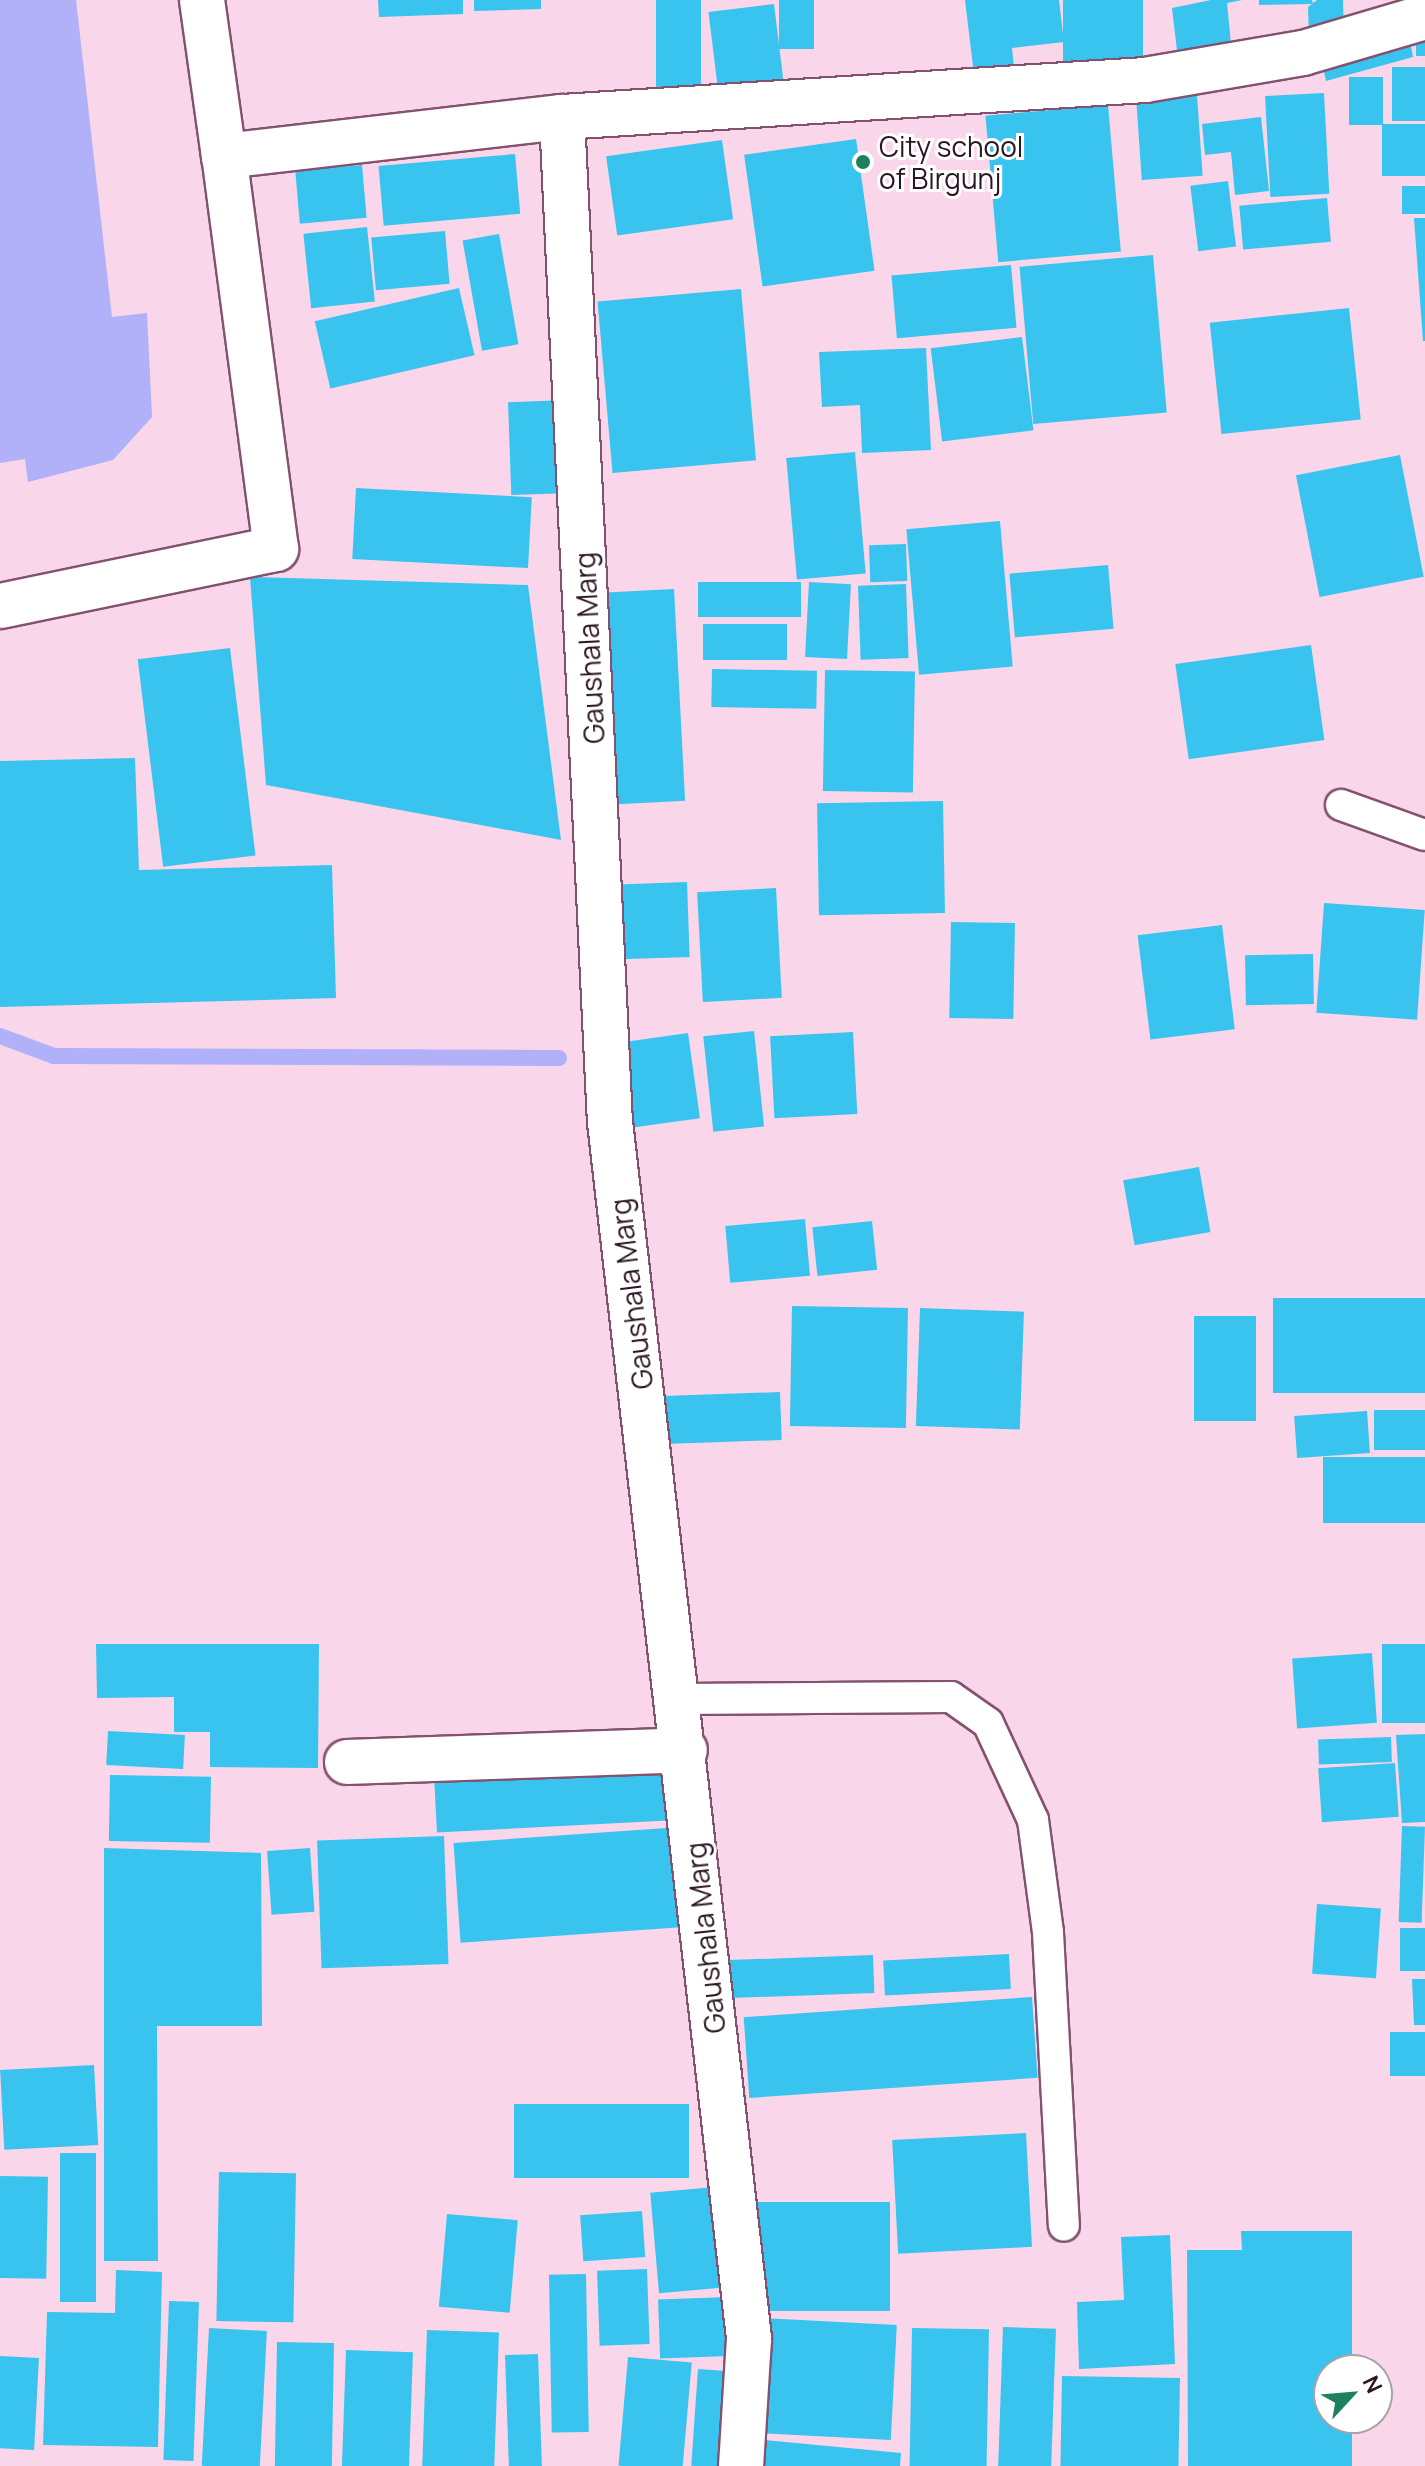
<!DOCTYPE html>
<html>
<head>
<meta charset="utf-8">
<style>
	body { margin:0 }
	#map { position:relative; width:1425px; height:2466px; overflow:hidden; background:#fad6ea; font-family:Manrope,sans-serif }
	div>[style] { position:absolute }
	[style*='--x'] { left:calc(var(--x)*1px); top:calc(var(--y)*1px); width:calc(var(--w)*1px); rotate:calc(var(--a)*1deg) }
	.water>* { inset:0; background:#b0b1f9 }
	.stream>* { height:16px; margin:-8px; padding:0 8px; transform-origin:8px; border-radius:8px; background:#b0b1f9 }
	.building>* { inset:0; background:#38c4ef; transform-origin:0 0 }
	.roads { filter:drop-shadow(2px 0 #845270) drop-shadow(-2px 0 #845270) drop-shadow(0 2px #845270) drop-shadow(0 -2px #845270) }
	.service>* { height:30px; margin:-15px; padding:0 15px; transform-origin:15px; border-radius:15px; background:#fff }
	.minor>* { height:44px; margin:-22px; padding:0 22px; transform-origin:22px; border-radius:22px; background:#fff }
	.tertiary>* { height:44px; margin:-22px; padding:0 22px; transform-origin:22px; border-radius:22px; background:#fff }
	.dots>* { width:22px; height:22px; translate:-50% -50%; box-sizing:border-box; border:4px solid #fff; border-radius:50% }
	span { translate:-50% -50%; white-space:nowrap; text-align:center; line-height:1.15; -webkit-text-stroke:6px #fff; paint-order:stroke }
	.poi-label { font-size:28px; color:#2b1623 }
	.left { translate:0 -50%; text-align:left }
	.street-label { font-size:28px; color:#2b1623 }
	.north { position:absolute; left:1313px; top:2354px; width:80px; height:80px; box-sizing:border-box; background:#fff; border:2px solid #aaa2a7; border-radius:50%; rotate:64deg; font-size:22px; font-weight:700; line-height:32px; text-align:center; color:#2b1623 }
	.north::after { content:''; display:block; margin:auto; width:28px; height:36px; background:#1b825d; clip-path:polygon(50% 0,100% 100%,50% 72%,0 100%) }
</style>
</head>
<body>
<div id="map">
	<div class="water">
		<i style="clip-path:polygon(0 0,76px 0,112px 317px,147px 313px,152px 417px,113px 460px,28px 482px,25px 459px,0 463px)"></i>
	</div>
	<div class="stream">
		<i style="--x:0;--y:1036;--w:58;--a:20.3"></i>
		<i style="--x:54;--y:1056;--w:505;--a:0.23"></i>
	</div>
	<div class="building">
		<i style="clip-path:polygon(378px 0,463px 0,463px 14px,379px 17px)"></i>
		<i style="clip-path:polygon(474px 0,541px 0,541px 9px,474px 11px)"></i>
		<i style="left:656px;top:0;width:45px;height:93px"></i>
		<i style="left:779px;top:0;width:35px;height:49px"></i>
		<i style="clip-path:polygon(965px 0,1059px 0,1064px 42px,1012px 48px,1015px 78px,975px 83px)"></i>
		<i style="left:1063px;top:0;width:80px;height:64px"></i>
		<i style="clip-path:polygon(1211px 0,1242px 0,1227px 3px,1232px 54px,1178px 59px,1172px 8px)"></i>
		<i style="clip-path:polygon(1259px 0,1312px 0,1313px 4px,1259px 5px)"></i>
		<i style="clip-path:polygon(1317px 0,1343px 0,1344px 39px,1309px 39px,1308px 7px)"></i>
		<i style="left:774px;top:4px;width:77px;height:66px;rotate:83deg"></i>
		<i style="left:1416px;top:33px;width:9px;height:23px"></i>
		<i style="clip-path:polygon(1409px 36px,1413px 57px,1326px 81px,1320px 55px)"></i>
		<i style="left:1392px;top:67px;width:33px;height:54px"></i>
		<i style="left:1349px;top:77px;width:34px;height:48px"></i>
		<i style="left:1324px;top:93px;width:101px;height:59px;rotate:87deg"></i>
		<i style="left:1197px;top:95px;width:81px;height:61px;rotate:86deg"></i>
		<i style="left:1108px;top:105px;width:147px;height:123px;rotate:85deg"></i>
		<i style="clip-path:polygon(1261px 117px,1269px 191px,1235px 195px,1231px 152px,1205px 155px,1202px 124px)"></i>
		<i style="left:1382px;top:124px;width:43px;height:52px"></i>
		<i style="left:856px;top:139px;width:133px;height:113px;rotate:82deg"></i>
		<i style="left:722px;top:140px;width:80px;height:117px;rotate:82deg"></i>
		<i style="left:515px;top:154px;width:60px;height:137px;rotate:85deg"></i>
		<i style="left:362px;top:165px;width:53px;height:67px;rotate:85deg"></i>
		<i style="left:1228px;top:181px;width:66px;height:38px;rotate:83deg"></i>
		<i style="left:1425px;top:186px;width:28px;height:23px;rotate:90deg"></i>
		<i style="left:1327px;top:198px;width:44px;height:88px;rotate:85deg"></i>
		<i style="clip-path:polygon(1414px 218px,1425px 218px,1425px 341px,1423px 341px)"></i>
		<i style="left:367px;top:227px;width:75px;height:64px;rotate:84deg"></i>
		<i style="left:445px;top:231px;width:53px;height:74px;rotate:85deg"></i>
		<i style="left:499px;top:234px;width:112px;height:37px;rotate:80deg"></i>
		<i style="left:1153px;top:255px;width:158px;height:134px;rotate:85deg"></i>
		<i style="left:1011px;top:265px;width:63px;height:120px;rotate:85deg"></i>
		<i style="left:459px;top:288px;width:69px;height:148px;rotate:77deg"></i>
		<i style="left:741px;top:289px;width:172px;height:144px;rotate:85deg"></i>
		<i style="left:1349px;top:308px;width:112px;height:140px;rotate:84deg"></i>
		<i style="left:1022px;top:337px;width:94px;height:92px;rotate:83deg"></i>
		<i style="clip-path:polygon(926px 348px,931px 450px,862px 453px,860px 405px,822px 407px,819px 352px)"></i>
		<i style="left:569px;top:400px;width:93px;height:61px;rotate:88deg"></i>
		<i style="left:855px;top:452px;width:122px;height:69px;rotate:85deg"></i>
		<i style="left:1400px;top:455px;width:124px;height:106px;rotate:79deg"></i>
		<i style="left:356px;top:488px;width:176px;height:71px;rotate:3deg"></i>
		<i style="left:1000px;top:521px;width:146px;height:94px;rotate:85deg"></i>
		<i style="left:906px;top:544px;width:37px;height:37px;rotate:88deg"></i>
		<i style="left:1108px;top:565px;width:64px;height:99px;rotate:85deg"></i>
		<i style="clip-path:polygon(250px 577px,528px 585px,561px 840px,266px 785px)"></i>
		<i style="left:698px;top:582px;width:103px;height:35px"></i>
		<i style="left:809px;top:582px;width:42px;height:75px;rotate:3deg"></i>
		<i style="left:906px;top:584px;width:74px;height:48px;rotate:88deg"></i>
		<i style="left:674px;top:589px;width:212px;height:73px;rotate:87deg"></i>
		<i style="left:703px;top:624px;width:84px;height:36px"></i>
		<i style="left:1311px;top:645px;width:96px;height:137px;rotate:82deg"></i>
		<i style="left:230px;top:648px;width:209px;height:93px;rotate:83deg"></i>
		<i style="left:712px;top:669px;width:105px;height:38px;rotate:1deg"></i>
		<i style="left:825px;top:670px;width:90px;height:121px;rotate:1deg"></i>
		<i style="clip-path:polygon(135px 758px,139px 870px,332px 865px,336px 998px,0 1007px,0 761px)"></i>
		<i style="left:943px;top:801px;width:112px;height:126px;rotate:89deg"></i>
		<i style="left:687px;top:882px;width:75px;height:69px;rotate:88deg"></i>
		<i style="left:776px;top:888px;width:110px;height:79px;rotate:87deg"></i>
		<i style="left:1324px;top:903px;width:101px;height:110px;rotate:4deg"></i>
		<i style="left:951px;top:922px;width:64px;height:96px;rotate:1deg"></i>
		<i style="left:1222px;top:925px;width:105px;height:85px;rotate:83deg"></i>
		<i style="left:1313px;top:954px;width:50px;height:68px;rotate:89deg"></i>
		<i style="left:754px;top:1031px;width:96px;height:51px;rotate:84deg"></i>
		<i style="left:853px;top:1032px;width:82px;height:83px;rotate:87deg"></i>
		<i style="left:688px;top:1033px;width:86px;height:66px;rotate:82deg"></i>
		<i style="left:1199px;top:1167px;width:66px;height:77px;rotate:80deg"></i>
		<i style="left:805px;top:1219px;width:57px;height:80px;rotate:85deg"></i>
		<i style="left:872px;top:1221px;width:49px;height:60px;rotate:84deg"></i>
		<i style="left:1425px;top:1298px;width:95px;height:152px;rotate:90deg"></i>
		<i style="left:792px;top:1306px;width:116px;height:120px;rotate:1deg"></i>
		<i style="left:920px;top:1308px;width:104px;height:118px;rotate:2deg"></i>
		<i style="left:1194px;top:1316px;width:62px;height:105px"></i>
		<i style="left:780px;top:1392px;width:48px;height:117px;rotate:88deg"></i>
		<i style="left:1374px;top:1410px;width:51px;height:40px"></i>
		<i style="left:1367px;top:1411px;width:42px;height:73px;rotate:86deg"></i>
		<i style="left:1425px;top:1457px;width:66px;height:102px;rotate:90deg"></i>
		<i style="clip-path:polygon(96px 1644px,319px 1644px,318px 1768px,210px 1767px,210px 1732px,174px 1732px,174px 1697px,97px 1698px)"></i>
		<i style="left:1382px;top:1644px;width:43px;height:79px"></i>
		<i style="left:1372px;top:1653px;width:70px;height:80px;rotate:86deg"></i>
		<i style="left:108px;top:1731px;width:77px;height:34px;rotate:3deg"></i>
		<i style="clip-path:polygon(1425px 1734px,1425px 1822px,1402px 1823px,1396px 1735px)"></i>
		<i style="left:1391px;top:1737px;width:25px;height:73px;rotate:88deg"></i>
		<i style="left:1395px;top:1763px;width:54px;height:77px;rotate:86deg"></i>
		<i style="left:675px;top:1769px;width:51px;height:241px;rotate:87deg"></i>
		<i style="left:110px;top:1775px;width:101px;height:66px;rotate:1deg"></i>
		<i style="left:1402px;top:1826px;width:23px;height:96px;rotate:2deg"></i>
		<i style="left:681px;top:1827px;width:100px;height:228px;rotate:86deg"></i>
		<i style="left:444px;top:1836px;width:128px;height:127px;rotate:88deg"></i>
		<i style="clip-path:polygon(104px 1848px,261px 1853px,262px 2026px,157px 2026px,158px 2261px,104px 2261px)"></i>
		<i style="left:310px;top:1848px;width:64px;height:43px;rotate:86deg"></i>
		<i style="left:1317px;top:1904px;width:64px;height:70px;rotate:4deg"></i>
		<i style="left:1400px;top:1928px;width:25px;height:43px"></i>
		<i style="left:1009px;top:1954px;width:35px;height:126px;rotate:87deg"></i>
		<i style="left:873px;top:1955px;width:38px;height:145px;rotate:88deg"></i>
		<i style="clip-path:polygon(1412px 1979px,1425px 1979px,1425px 2025px,1414px 2025px)"></i>
		<i style="left:1032px;top:1997px;width:81px;height:289px;rotate:86deg"></i>
		<i style="left:1425px;top:2032px;width:44px;height:35px;rotate:90deg"></i>
		<i style="left:94px;top:2065px;width:80px;height:94px;rotate:87deg"></i>
		<i style="left:514px;top:2104px;width:175px;height:74px"></i>
		<i style="left:1026px;top:2133px;width:114px;height:134px;rotate:87deg"></i>
		<i style="left:60px;top:2153px;width:36px;height:149px"></i>
		<i style="left:219px;top:2172px;width:77px;height:149px;rotate:1deg"></i>
		<i style="left:0;top:2176px;width:48px;height:102px;rotate:1deg"></i>
		<i style="left:715px;top:2187px;width:101px;height:65px;rotate:85deg"></i>
		<i style="left:758px;top:2202px;width:132px;height:109px"></i>
		<i style="left:642px;top:2211px;width:46px;height:62px;rotate:86deg"></i>
		<i style="left:447px;top:2214px;width:71px;height:93px;rotate:5deg"></i>
		<i style="clip-path:polygon(1241px 2231px,1352px 2231px,1352px 2370px,1329px 2370px,1329px 2418px,1352px 2418px,1352px 2466px,1188px 2466px,1187px 2250px,1242px 2250px)"></i>
		<i style="clip-path:polygon(1170px 2235px,1175px 2364px,1079px 2369px,1077px 2302px,1124px 2300px,1121px 2237px)"></i>
		<i style="left:647px;top:2269px;width:75px;height:50px;rotate:88deg"></i>
		<i style="clip-path:polygon(116px 2270px,162px 2272px,158px 2447px,43px 2445px,47px 2312px,115px 2313px)"></i>
		<i style="left:586px;top:2274px;width:158px;height:37px;rotate:89deg"></i>
		<i style="left:728px;top:2297px;width:59px;height:70px;rotate:88deg"></i>
		<i style="left:169px;top:2301px;width:30px;height:159px;rotate:2deg"></i>
		<i style="left:761px;top:2318px;width:136px;height:115px;rotate:3deg"></i>
		<i style="left:1003px;top:2327px;width:53px;height:139px;rotate:2deg"></i>
		<i style="left:209px;top:2328px;width:58px;height:138px;rotate:3deg"></i>
		<i style="left:912px;top:2328px;width:77px;height:138px;rotate:1deg"></i>
		<i style="left:427px;top:2330px;width:72px;height:136px;rotate:2deg"></i>
		<i style="left:277px;top:2342px;width:57px;height:124px;rotate:1deg"></i>
		<i style="left:346px;top:2350px;width:67px;height:116px;rotate:2deg"></i>
		<i style="left:538px;top:2354px;width:112px;height:33px;rotate:88deg"></i>
		<i style="left:0;top:2356px;width:39px;height:92px;rotate:3deg"></i>
		<i style="left:628px;top:2357px;width:64px;height:109px;rotate:5deg"></i>
		<i style="left:698px;top:2369px;width:40px;height:97px;rotate:4deg"></i>
		<i style="left:1062px;top:2376px;width:118px;height:90px;rotate:1deg"></i>
		<i style="clip-path:polygon(754px 2439px,901px 2453px,900px 2466px,752px 2466px)"></i>
	</div>
	<div class="roads">
		<div class="service">
			<i style="--x:1341;--y:805;--w:89;--a:19.7"></i>
			<i style="--x:679;--y:1699;--w:272;--a:-0.4"></i>
			<i style="--x:951;--y:1697;--w:45;--a:35.1"></i>
			<i style="--x:988;--y:1723;--w:107;--a:65.1"></i>
			<i style="--x:1033;--y:1820;--w:114;--a:82.4"></i>
			<i style="--x:1048;--y:1933;--w:293;--a:86.9"></i>
		</div>
		<div class="minor">
			<i style="--x:202;--y:0;--w:158;--a:82"></i>
			<i style="--x:562;--y:117;--w:1006;--a:87.27"></i>
			<i style="--x:610;--y:1122;--w:1225;--a:83.48"></i>
			<i style="--x:749;--y:2339;--w:127;--a:93.6"></i>
			<i style="--x:347;--y:1762;--w:338;--a:-2"></i>
		</div>
		<div class="tertiary">
			<i style="--x:0;--y:606;--w:282;--a:-11.7"></i>
			<i style="--x:276;--y:549;--w:396;--a:-97.5"></i>
			<i style="--x:224;--y:156;--w:340;--a:-6.6"></i>
			<i style="--x:562;--y:117;--w:584;--a:-3.63"></i>
			<i style="--x:1145;--y:80;--w:160;--a:-9.7"></i>
			<i style="--x:1303;--y:53;--w:127;--a:-16.4"></i>
		</div>
	</div>
	<div class="dots">
		<i style="left:863px;top:162px;background:#1b825d"></i>
	</div>
	<div class="poi-label">
		<span class="left" style="left:879px;top:162px">City school<br>of Birgunj</span>
	</div>
	<div class="street-label">
		<span style="left:589px;top:648px;rotate:-93deg">Gaushala Marg</span>
		<span style="left:631px;top:1294px;rotate:-97deg">Gaushala Marg</span>
		<span style="left:705px;top:1938px;rotate:-96deg">Gaushala Marg</span>
	</div>
	<div class="north">N</div>
</div>
</body>
</html>
